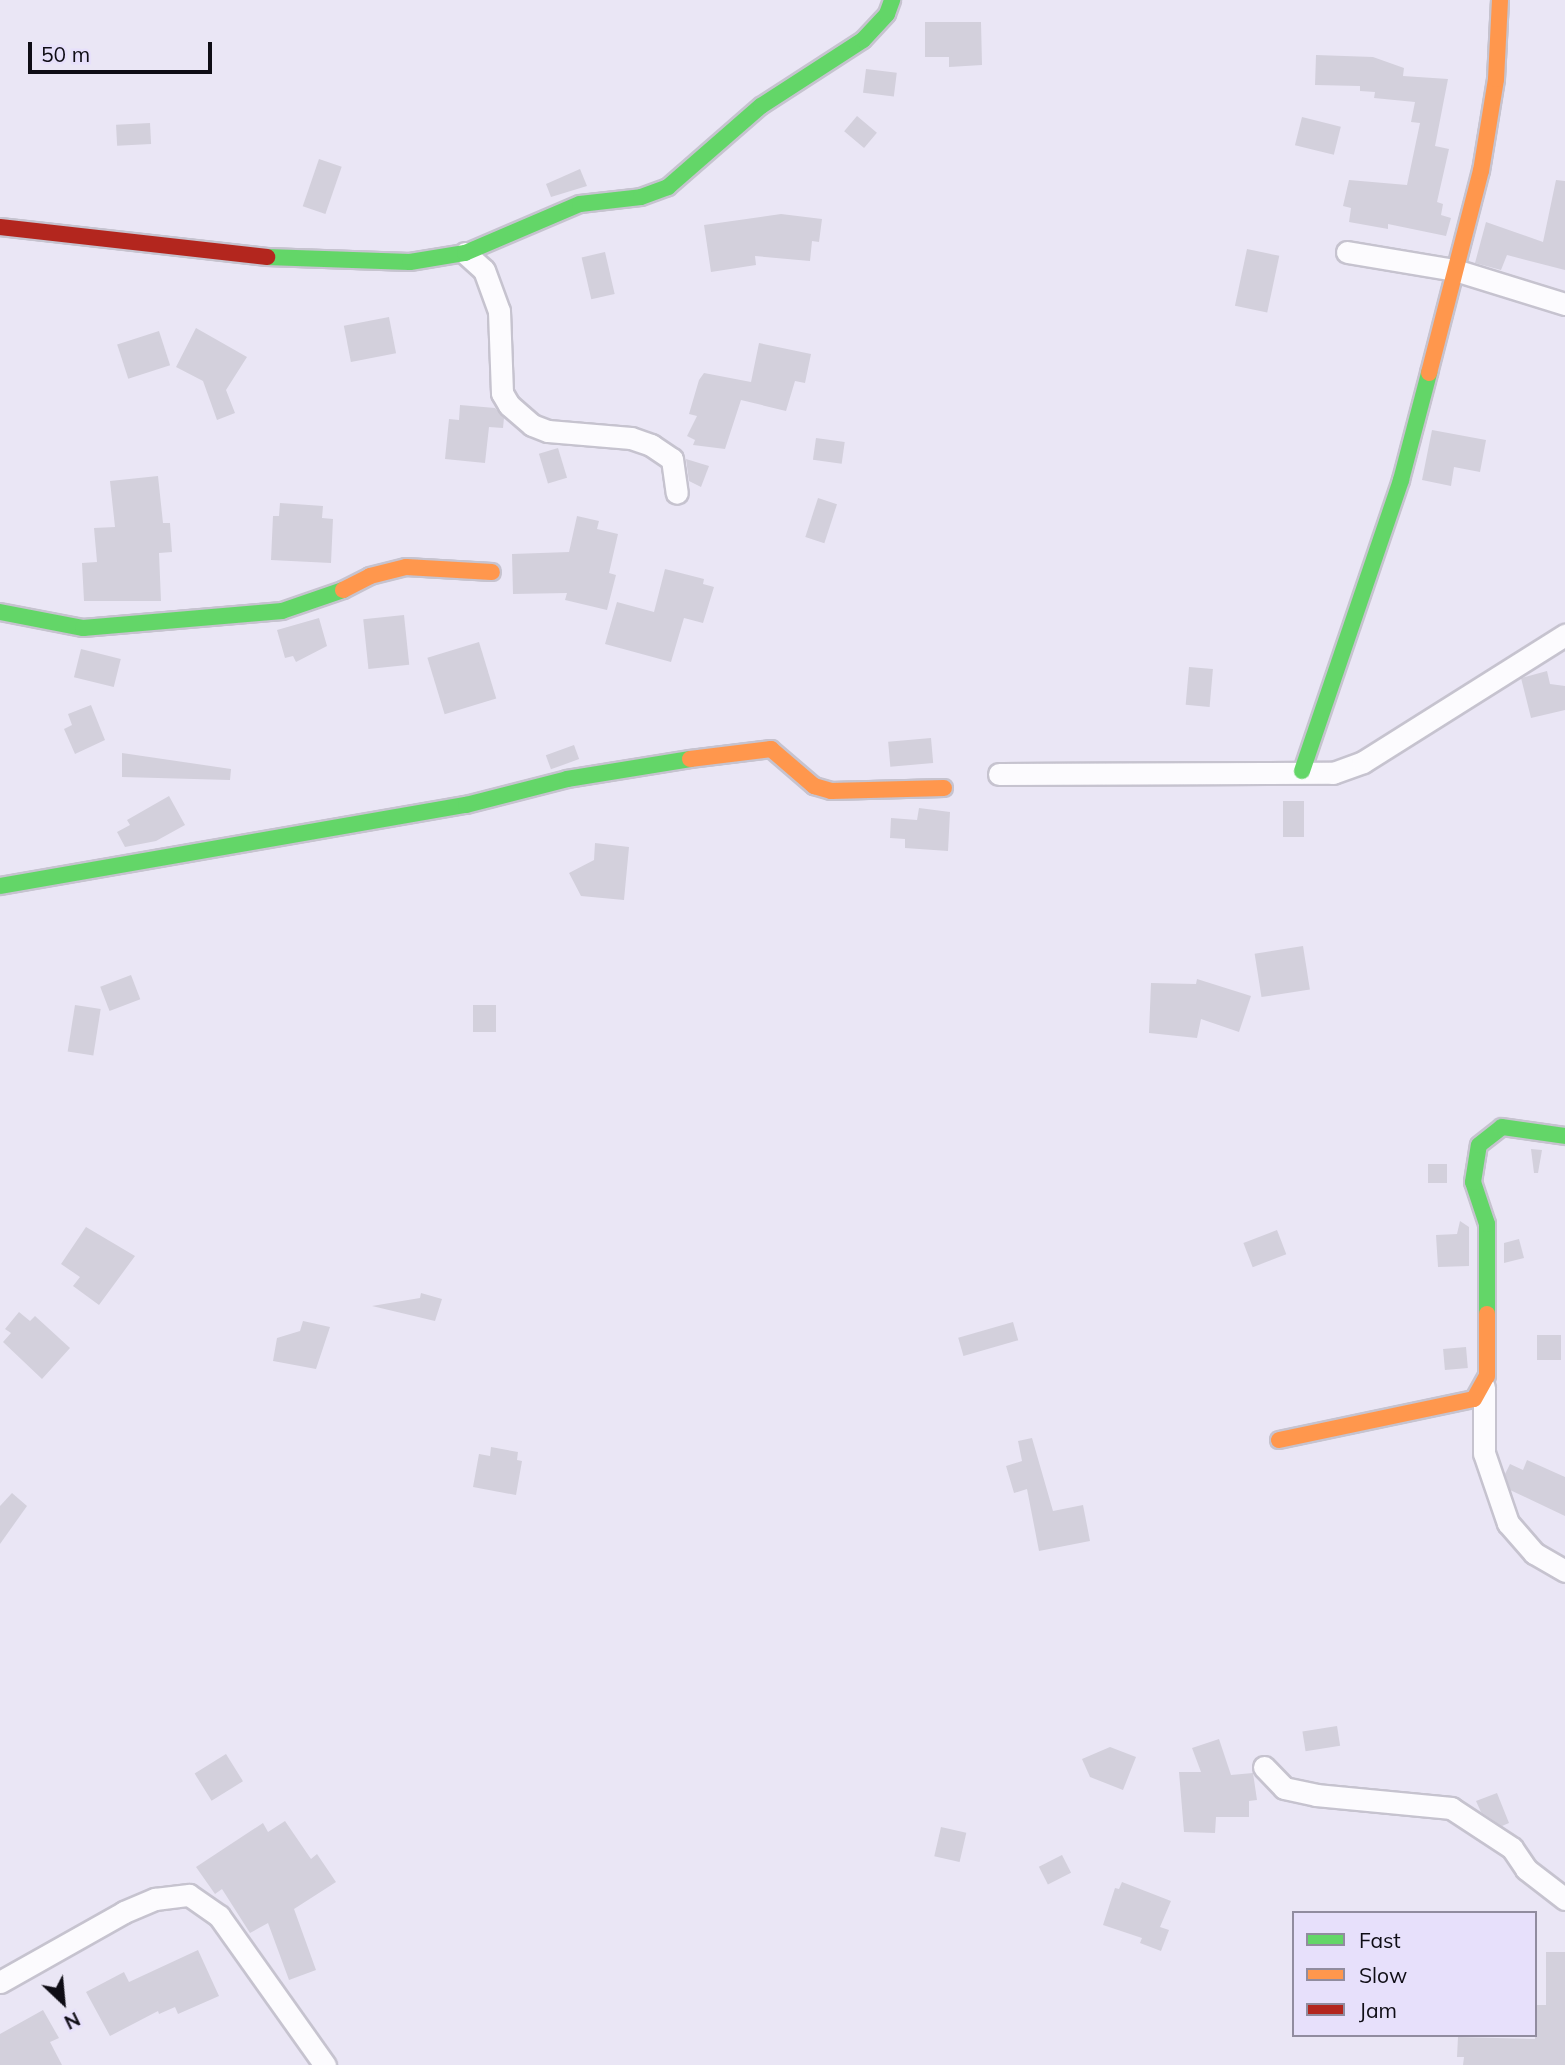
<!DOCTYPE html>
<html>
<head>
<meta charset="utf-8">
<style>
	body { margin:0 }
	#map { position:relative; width:1565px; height:2065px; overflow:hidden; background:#eae6f5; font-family:Mulish,sans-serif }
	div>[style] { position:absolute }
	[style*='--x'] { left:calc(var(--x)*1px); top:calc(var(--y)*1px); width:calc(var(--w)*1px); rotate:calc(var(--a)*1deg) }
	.building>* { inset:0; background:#d3d0dc; transform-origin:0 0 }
	.roads { filter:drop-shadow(2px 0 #c6c3cf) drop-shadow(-2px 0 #c6c3cf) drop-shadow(0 2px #c6c3cf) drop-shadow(0 -2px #c6c3cf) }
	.street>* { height:21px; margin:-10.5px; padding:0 10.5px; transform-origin:10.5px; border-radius:10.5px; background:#fcfbfe }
	.fast>* { height:16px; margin:-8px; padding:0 8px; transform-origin:8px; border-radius:8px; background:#63d668 }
	.slow>* { height:16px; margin:-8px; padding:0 8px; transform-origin:8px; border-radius:8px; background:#ff974d }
	.jam>* { height:16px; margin:-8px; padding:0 8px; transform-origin:8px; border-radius:8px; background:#b3261e }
	span { translate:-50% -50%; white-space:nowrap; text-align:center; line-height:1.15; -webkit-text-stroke:6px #e7e0fb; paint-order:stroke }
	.legend { position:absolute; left:1292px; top:1911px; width:245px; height:126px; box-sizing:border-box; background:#e7e0fb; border:2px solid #918c9f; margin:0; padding:9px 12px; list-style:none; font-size:21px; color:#0f0d15 }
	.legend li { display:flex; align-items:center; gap:14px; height:35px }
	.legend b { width:35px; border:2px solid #918c9f }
	.north { position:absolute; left:28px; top:1967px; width:70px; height:70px; -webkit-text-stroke:5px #e7e0fb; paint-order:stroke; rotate:154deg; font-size:19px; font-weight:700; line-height:28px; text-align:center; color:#0f0d15 }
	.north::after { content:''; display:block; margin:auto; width:24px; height:32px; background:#0f0d15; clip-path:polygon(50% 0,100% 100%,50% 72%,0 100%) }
	.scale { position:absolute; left:28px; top:42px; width:184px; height:32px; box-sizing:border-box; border:4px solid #0f0d15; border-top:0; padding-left:9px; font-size:21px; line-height:24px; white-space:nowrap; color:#0f0d15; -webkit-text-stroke:5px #e7e0fb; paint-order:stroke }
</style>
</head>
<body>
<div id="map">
	<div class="building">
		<i style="clip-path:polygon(925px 22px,981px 22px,982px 65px,949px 67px,949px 57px,925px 57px)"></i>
		<i style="clip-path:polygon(1316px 55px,1373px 57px,1404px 68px,1403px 76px,1448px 79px,1435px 146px,1449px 149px,1437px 202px,1443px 204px,1441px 215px,1451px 218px,1446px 236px,1388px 224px,1388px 229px,1349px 222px,1351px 208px,1343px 206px,1349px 180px,1407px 185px,1420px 123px,1411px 122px,1415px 102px,1374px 98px,1375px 92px,1360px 91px,1360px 86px,1315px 85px)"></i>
		<i style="left:866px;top:69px;width:31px;height:24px;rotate:7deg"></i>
		<i style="left:857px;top:116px;width:26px;height:20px;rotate:40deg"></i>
		<i style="left:1302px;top:117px;width:40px;height:29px;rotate:14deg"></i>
		<i style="left:150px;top:123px;width:21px;height:34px;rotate:87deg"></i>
		<i style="left:319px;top:159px;width:24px;height:50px;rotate:19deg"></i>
		<i style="clip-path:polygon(580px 169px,587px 186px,551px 197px,546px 184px)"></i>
		<i style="clip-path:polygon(1556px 180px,1565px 181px,1565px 270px,1507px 255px,1501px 270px,1475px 263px,1486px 222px,1543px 242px)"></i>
		<i style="clip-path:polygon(781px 214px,822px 219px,819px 242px,812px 241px,810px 261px,755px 256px,756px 265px,711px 272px,704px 225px)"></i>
		<i style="left:1247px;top:249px;width:33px;height:58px;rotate:12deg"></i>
		<i style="left:605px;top:252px;width:43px;height:24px;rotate:77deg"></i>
		<i style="left:389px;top:317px;width:37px;height:46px;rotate:79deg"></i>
		<i style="clip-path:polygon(196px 328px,247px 357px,226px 390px,235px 413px,217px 420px,203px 381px,176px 367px)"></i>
		<i style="left:159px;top:331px;width:36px;height:44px;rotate:72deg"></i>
		<i style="clip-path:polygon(759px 343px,811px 354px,805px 383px,795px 381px,786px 411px,741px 400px,725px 449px,693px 445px,695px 440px,687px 436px,697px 416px,689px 414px,699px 380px,704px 373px,751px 382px)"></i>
		<i style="clip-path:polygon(460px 405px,495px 408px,504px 418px,503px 428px,489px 427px,485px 463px,445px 459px,449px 419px,459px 420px)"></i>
		<i style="clip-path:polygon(1432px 430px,1486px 440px,1480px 472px,1454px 467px,1451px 486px,1422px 480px)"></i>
		<i style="left:816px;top:438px;width:29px;height:22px;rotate:8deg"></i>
		<i style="left:558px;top:448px;width:31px;height:20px;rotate:73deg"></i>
		<i style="clip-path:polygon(686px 459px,709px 466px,701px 487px,689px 481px)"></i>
		<i style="clip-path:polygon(158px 476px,163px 523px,170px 523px,172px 552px,159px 553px,161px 601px,84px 601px,82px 563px,97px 562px,94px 528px,115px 527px,110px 481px)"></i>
		<i style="left:818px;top:498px;width:20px;height:41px;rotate:18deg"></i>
		<i style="clip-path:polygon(280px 503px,323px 506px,322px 518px,333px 519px,331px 563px,271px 560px,273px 516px,279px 516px)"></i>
		<i style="clip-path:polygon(577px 516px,599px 521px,597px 529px,618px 534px,609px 573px,616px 575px,607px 610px,565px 600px,567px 593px,513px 594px,512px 554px,569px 552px)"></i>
		<i style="clip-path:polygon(665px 569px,704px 579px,703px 584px,714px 587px,703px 623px,684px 618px,671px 662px,605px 644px,617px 602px,654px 612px)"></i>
		<i style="left:404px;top:615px;width:50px;height:41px;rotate:84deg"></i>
		<i style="clip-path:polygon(319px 618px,327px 646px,296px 662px,293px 656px,285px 658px,277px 630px)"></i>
		<i style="left:479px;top:642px;width:59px;height:54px;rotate:73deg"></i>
		<i style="left:81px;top:649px;width:41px;height:29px;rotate:14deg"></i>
		<i style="left:1189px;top:667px;width:24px;height:38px;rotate:5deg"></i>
		<i style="clip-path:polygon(1547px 671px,1550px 684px,1565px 686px,1565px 710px,1531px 718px,1521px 678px)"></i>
		<i style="clip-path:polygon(91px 705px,105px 740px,75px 754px,64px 729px,72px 725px,68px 714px)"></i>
		<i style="left:931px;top:738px;width:25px;height:43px;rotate:85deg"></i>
		<i style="left:574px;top:745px;width:15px;height:30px;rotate:70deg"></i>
		<i style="clip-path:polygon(122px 753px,231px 769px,230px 780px,122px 777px)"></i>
		<i style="clip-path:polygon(169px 796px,185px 825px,156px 841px,125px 847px,117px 832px,130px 825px,127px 820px)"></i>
		<i style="left:1283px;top:801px;width:21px;height:36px"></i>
		<i style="clip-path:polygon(919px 808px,950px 812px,948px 851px,905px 848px,905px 839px,890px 838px,891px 818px,917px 820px)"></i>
		<i style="clip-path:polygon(595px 843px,629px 847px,624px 900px,581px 896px,569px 873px,594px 860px)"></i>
		<i style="left:1303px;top:946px;width:44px;height:49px;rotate:81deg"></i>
		<i style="left:131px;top:975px;width:26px;height:33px;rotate:69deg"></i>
		<i style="clip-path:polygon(1197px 979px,1251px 996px,1239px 1032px,1201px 1019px,1197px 1038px,1149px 1033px,1151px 983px,1196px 984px)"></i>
		<i style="left:75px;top:1005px;width:26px;height:47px;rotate:9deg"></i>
		<i style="left:496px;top:1005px;width:27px;height:23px;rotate:90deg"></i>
		<i style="clip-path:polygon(1531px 1149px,1542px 1150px,1538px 1173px,1534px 1173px)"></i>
		<i style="left:1428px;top:1164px;width:19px;height:19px"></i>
		<i style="clip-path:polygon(1460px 1221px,1469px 1227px,1469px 1266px,1438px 1267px,1436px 1235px,1457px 1234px)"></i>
		<i style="clip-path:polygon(86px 1227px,135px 1256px,99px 1305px,73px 1286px,80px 1277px,61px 1264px)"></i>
		<i style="left:1277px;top:1230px;width:26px;height:36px;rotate:69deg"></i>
		<i style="clip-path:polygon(1519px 1239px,1524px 1258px,1504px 1263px,1504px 1243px)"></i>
		<i style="clip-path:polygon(421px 1293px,442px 1299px,435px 1321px,372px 1306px,420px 1298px)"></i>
		<i style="clip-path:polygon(19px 1312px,30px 1321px,35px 1316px,70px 1348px,42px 1379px,3px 1342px,11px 1333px,5px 1329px)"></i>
		<i style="clip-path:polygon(303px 1321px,330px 1327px,316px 1369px,273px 1361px,277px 1338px,300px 1331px)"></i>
		<i style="left:1013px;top:1322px;width:19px;height:57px;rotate:74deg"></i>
		<i style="left:1537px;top:1335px;width:24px;height:25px"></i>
		<i style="left:1466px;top:1347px;width:21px;height:23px;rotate:85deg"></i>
		<i style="clip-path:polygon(1032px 1438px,1053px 1511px,1083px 1505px,1090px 1541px,1039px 1551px,1027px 1489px,1014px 1493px,1006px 1466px,1022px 1461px,1018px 1441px)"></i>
		<i style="clip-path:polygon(491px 1447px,518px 1452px,517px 1460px,522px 1461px,516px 1495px,473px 1487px,479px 1454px,490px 1456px)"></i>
		<i style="clip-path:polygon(1527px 1460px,1565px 1477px,1565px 1516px,1510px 1490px,1505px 1474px,1510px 1464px,1523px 1470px)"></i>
		<i style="clip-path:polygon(12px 1493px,27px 1506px,0 1544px,0 1506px)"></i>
		<i style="left:1337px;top:1726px;width:20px;height:35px;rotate:81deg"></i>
		<i style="clip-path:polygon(1219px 1739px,1231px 1775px,1253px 1773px,1257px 1800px,1249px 1801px,1249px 1817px,1216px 1817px,1215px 1833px,1184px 1832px,1179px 1772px,1201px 1772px,1192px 1748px)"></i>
		<i style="clip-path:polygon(1110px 1747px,1136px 1757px,1123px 1790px,1090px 1777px,1082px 1759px)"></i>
		<i style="left:226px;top:1754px;width:32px;height:37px;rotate:58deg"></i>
		<i style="clip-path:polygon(1497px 1793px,1509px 1823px,1502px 1826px,1481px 1812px,1476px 1801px)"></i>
		<i style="clip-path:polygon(285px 1821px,311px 1859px,317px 1854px,336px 1882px,294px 1909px,316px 1970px,289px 1980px,268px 1923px,250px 1933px,222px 1889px,215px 1894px,196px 1867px,263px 1823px,268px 1832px)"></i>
		<i style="left:941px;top:1827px;width:26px;height:30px;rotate:13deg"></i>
		<i style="left:1062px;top:1855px;width:20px;height:26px;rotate:63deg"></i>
		<i style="clip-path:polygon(1122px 1882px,1171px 1901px,1160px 1927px,1169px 1930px,1161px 1951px,1140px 1943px,1142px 1938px,1103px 1925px,1115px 1888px,1119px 1889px)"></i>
		<i style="clip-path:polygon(198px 1950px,219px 1996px,178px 2014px,175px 2007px,159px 2014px,158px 2011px,110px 2036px,86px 1992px,124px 1972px,129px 1982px)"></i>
		<i style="clip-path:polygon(1546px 1952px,1565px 1952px,1565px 2065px,1463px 2065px,1464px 2057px,1457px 2057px,1458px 2037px,1535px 2039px,1535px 2005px,1546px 2005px)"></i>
		<i style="clip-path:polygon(43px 2010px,59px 2038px,50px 2042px,62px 2065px,0 2065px,0 2034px)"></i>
	</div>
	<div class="roads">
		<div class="street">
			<i style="--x:1347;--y:252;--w:109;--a:9.5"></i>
			<i style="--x:1455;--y:270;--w:115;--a:17.2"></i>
			<i style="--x:465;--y:253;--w:25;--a:42"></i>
			<i style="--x:484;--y:270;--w:44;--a:69.9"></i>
			<i style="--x:499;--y:311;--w:82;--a:87.9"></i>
			<i style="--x:502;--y:393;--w:14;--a:60"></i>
			<i style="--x:509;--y:405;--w:30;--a:41"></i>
			<i style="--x:532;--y:425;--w:17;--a:21"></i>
			<i style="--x:548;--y:431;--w:83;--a:4.8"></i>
			<i style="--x:631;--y:438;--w:21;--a:19"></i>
			<i style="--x:651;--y:445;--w:25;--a:34"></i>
			<i style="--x:672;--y:459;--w:34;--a:82"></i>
			<i style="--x:999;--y:774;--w:334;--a:-0.2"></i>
			<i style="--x:1333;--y:773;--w:32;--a:-20"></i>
			<i style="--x:1363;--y:762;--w:239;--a:-32.2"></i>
			<i style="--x:1484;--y:1387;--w:66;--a:90"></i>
			<i style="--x:1484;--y:1453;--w:74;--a:71.1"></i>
			<i style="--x:1508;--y:1523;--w:40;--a:49"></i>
			<i style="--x:1534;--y:1553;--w:36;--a:30"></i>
			<i style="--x:1264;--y:1767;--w:29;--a:46"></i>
			<i style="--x:1284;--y:1788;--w:33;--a:12"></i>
			<i style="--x:1316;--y:1795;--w:136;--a:5.5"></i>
			<i style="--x:1451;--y:1808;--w:73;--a:33.3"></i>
			<i style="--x:1512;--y:1848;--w:25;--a:56"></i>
			<i style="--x:1526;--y:1869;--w:49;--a:37.6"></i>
			<i style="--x:0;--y:1982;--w:142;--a:-29.4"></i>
			<i style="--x:124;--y:1912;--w:34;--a:-23"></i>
			<i style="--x:155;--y:1899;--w:34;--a:-7"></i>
			<i style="--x:189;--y:1895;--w:37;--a:35"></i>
			<i style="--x:219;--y:1916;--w:183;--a:54.6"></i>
		</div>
		<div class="fast">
			<i style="--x:267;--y:257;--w:143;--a:2"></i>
			<i style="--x:410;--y:262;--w:56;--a:-9.3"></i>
			<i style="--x:465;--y:253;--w:125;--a:-23.1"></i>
			<i style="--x:580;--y:204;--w:61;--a:-6.5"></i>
			<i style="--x:641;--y:197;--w:29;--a:-20"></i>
			<i style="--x:668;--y:187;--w:123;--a:-41.1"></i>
			<i style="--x:761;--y:106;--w:121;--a:-32.9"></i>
			<i style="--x:863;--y:40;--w:35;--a:-47"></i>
			<i style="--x:887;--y:14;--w:15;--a:-70"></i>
			<i style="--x:0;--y:612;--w:85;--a:10.9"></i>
			<i style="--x:83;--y:628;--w:200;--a:-4.9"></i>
			<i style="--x:282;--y:611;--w:65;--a:-19"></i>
			<i style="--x:1302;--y:771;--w:307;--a:-71.2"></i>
			<i style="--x:1401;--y:480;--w:111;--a:-75.3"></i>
			<i style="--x:0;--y:886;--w:473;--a:-9.9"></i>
			<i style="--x:466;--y:805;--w:104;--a:-14.4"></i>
			<i style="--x:567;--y:779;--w:125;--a:-9.2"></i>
			<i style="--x:1487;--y:1314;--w:90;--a:-90"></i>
			<i style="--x:1487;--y:1224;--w:44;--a:-108.4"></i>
			<i style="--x:1473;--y:1182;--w:37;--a:-81"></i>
			<i style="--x:1479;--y:1145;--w:29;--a:-38"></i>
			<i style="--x:1502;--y:1127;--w:64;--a:8.1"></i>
		</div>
		<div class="slow">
			<i style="--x:1429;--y:373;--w:209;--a:-75.6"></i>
			<i style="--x:1481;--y:171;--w:93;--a:-80.7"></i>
			<i style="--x:1496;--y:79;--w:79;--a:-87.1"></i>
			<i style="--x:343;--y:590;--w:30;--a:-27"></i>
			<i style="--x:370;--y:576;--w:37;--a:-14"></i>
			<i style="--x:406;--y:567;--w:86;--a:3.3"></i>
			<i style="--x:690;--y:759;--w:82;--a:-7"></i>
			<i style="--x:771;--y:749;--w:57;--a:40.7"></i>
			<i style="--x:814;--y:786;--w:18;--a:16"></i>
			<i style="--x:831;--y:791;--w:113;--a:-1.5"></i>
			<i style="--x:1279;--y:1440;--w:199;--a:-11.9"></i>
			<i style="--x:1474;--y:1399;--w:26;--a:-61"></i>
			<i style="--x:1487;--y:1376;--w:62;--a:-90"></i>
		</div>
		<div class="jam">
			<i style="--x:0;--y:227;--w:269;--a:6.4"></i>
		</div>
	</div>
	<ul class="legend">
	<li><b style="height:9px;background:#63d668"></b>Fast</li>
	<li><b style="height:9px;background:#ff974d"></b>Slow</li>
	<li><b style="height:9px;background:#b3261e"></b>Jam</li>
	</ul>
	<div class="north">N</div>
	<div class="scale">50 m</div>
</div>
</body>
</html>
